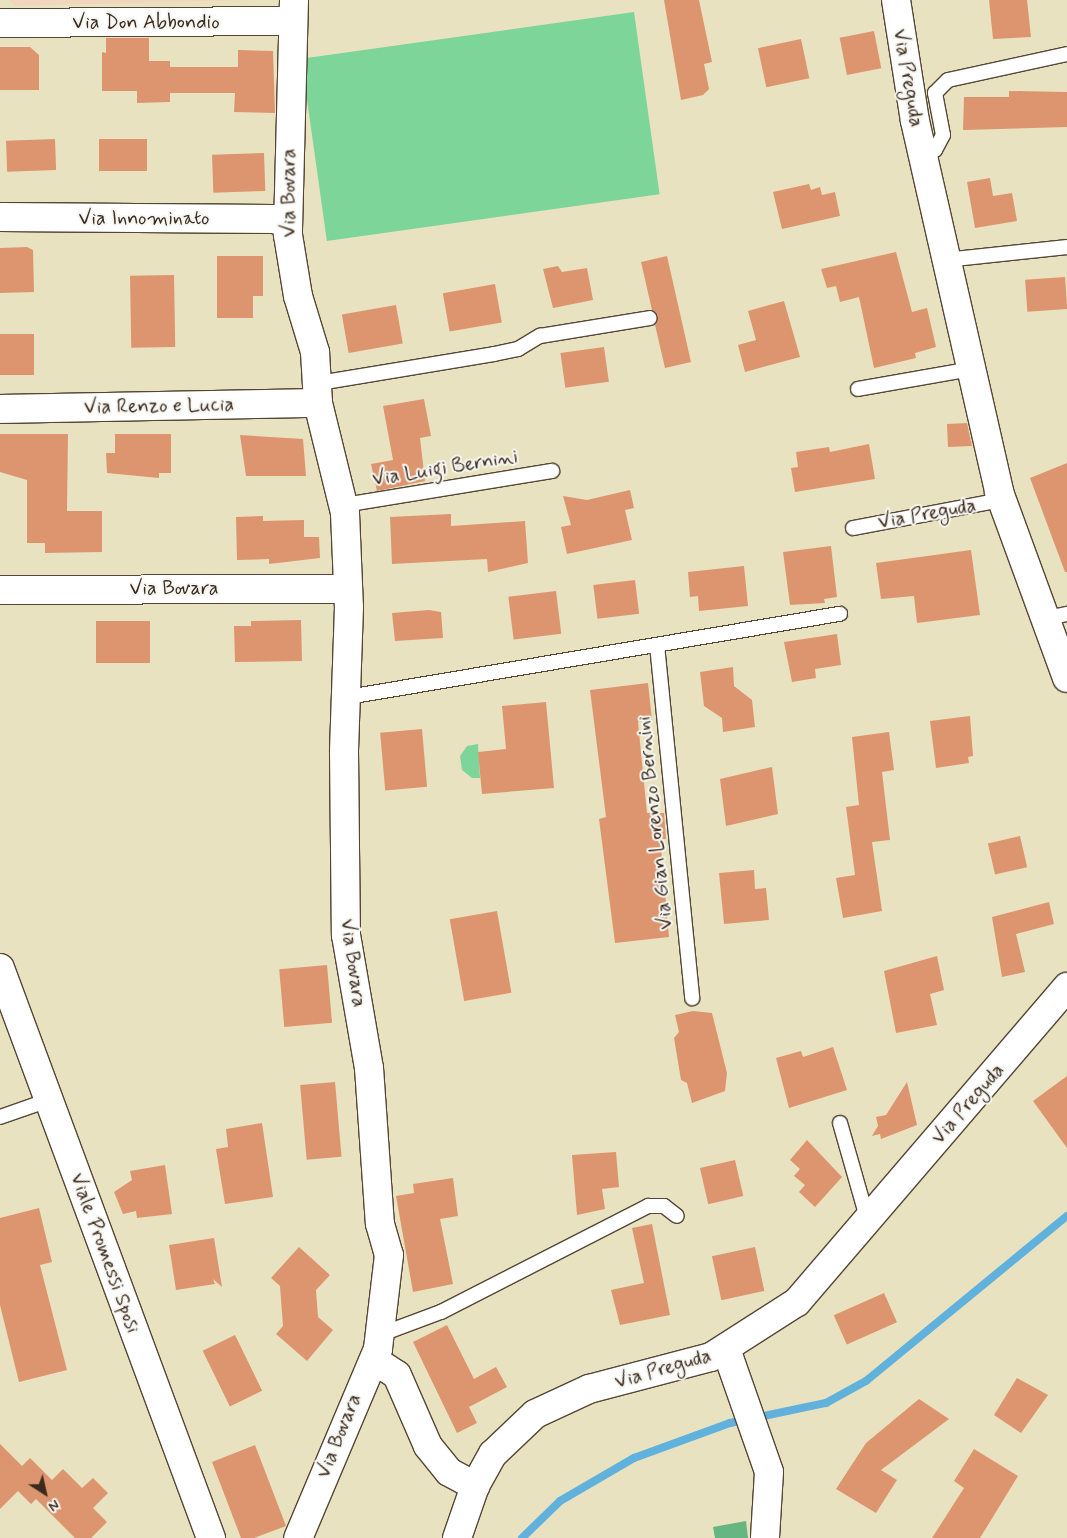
<!DOCTYPE html>
<html>
<head>
<meta charset="utf-8">
<style>
	body { margin:0 }
	#map { position:relative; width:1067px; height:1538px; overflow:hidden; background:#e9e2c0; font-family:Mynerve,sans-serif }
	div>[style] { position:absolute }
	[style*='--x'] { left:calc(var(--x)*1px); top:calc(var(--y)*1px); width:calc(var(--w)*1px); rotate:calc(var(--a)*1deg) }
	.built>* { inset:0; background:#f2d5bd }
	.green>* { inset:0; background:#7ed599; transform-origin:0 0 }
	.forest>* { inset:0; background:#66b681 }
	.stream>* { height:8px; margin:-4px; padding:0 4px; transform-origin:4px; border-radius:4px; background:#60b1db }
	.building>* { inset:0; background:#dd956f; transform-origin:0 0 }
	.roads { filter:drop-shadow(1px 0 #554636) drop-shadow(-1px 0 #554636) drop-shadow(0 1px #554636) drop-shadow(0 -1px #554636) }
	.service>* { height:14px; margin:-7px; padding:0 7px; transform-origin:7px; border-radius:7px; background:#fff }
	.minor>* { height:28px; margin:-14px; padding:0 14px; transform-origin:14px; border-radius:14px; background:#fff }
	.secondary>* { height:28px; margin:-14px; padding:0 14px; transform-origin:14px; border-radius:14px; background:#fff }
	span { translate:-50% -50%; white-space:nowrap; text-align:center; line-height:1.15; -webkit-text-stroke:4px #f6f6f2; paint-order:stroke }
	.street-label { font-size:20px; color:#3b2a1e }
	.north { position:absolute; left:20px; top:1468px; width:50px; height:50px; -webkit-text-stroke:4px #f6f6f2; paint-order:stroke; rotate:145deg; font-size:14px; font-weight:700; line-height:20px; text-align:center; color:#3b2a1e }
	.north::after { content:''; display:block; margin:auto; width:18px; height:22px; background:#3b2a1e; clip-path:polygon(50% 0,100% 100%,50% 72%,0 100%) }
</style>
</head>
<body>
<div id="map">
	<div class="built">
		<i style="clip-path:polygon(9px 0,251px 0,14px 6px)"></i>
	</div>
	<div class="green">
		<i style="left:634px;top:12px;width:184px;height:336px;rotate:82deg"></i>
		<i style="clip-path:polygon(478px 744px,480px 778px,472px 778px,462px 770px,460px 756px,467px 746px)"></i>
	</div>
	<div class="forest">
		<i style="clip-path:polygon(746px 1521px,748px 1538px,715px 1538px,713px 1527px)"></i>
	</div>
	<div class="stream">
		<i style="--x:522;--y:1538;--w:53;--a:-44.2"></i>
		<i style="--x:560;--y:1501;--w:86;--a:-30.2"></i>
		<i style="--x:634;--y:1458;--w:102;--a:-20"></i>
		<i style="--x:730;--y:1423;--w:98;--a:-11.8"></i>
		<i style="--x:826;--y:1403;--w:46;--a:-28.8"></i>
		<i style="--x:866;--y:1381;--w:260;--a:-39.4"></i>
	</div>
	<div class="building">
		<i style="clip-path:polygon(664px 0,699px 0,712px 62px,704px 64px,709px 89px,703px 95px,681px 100px)"></i>
		<i style="clip-path:polygon(989px 0,1027px 0,1031px 37px,993px 39px)"></i>
		<i style="left:874px;top:31px;width:38px;height:35px;rotate:79deg"></i>
		<i style="clip-path:polygon(106px 38px,149px 38px,149px 61px,170px 61px,170px 67px,238px 67px,238px 50px,273px 51px,275px 113px,234px 112px,235px 93px,170px 93px,170px 102px,137px 103px,137px 91px,102px 91px,102px 52px,106px 53px)"></i>
		<i style="left:801px;top:39px;width:40px;height:44px;rotate:78deg"></i>
		<i style="clip-path:polygon(0 47px,30px 47px,39px 55px,39px 90px,0 90px)"></i>
		<i style="clip-path:polygon(1009px 91px,1067px 92px,1067px 127px,963px 130px,964px 97px,1009px 97px)"></i>
		<i style="left:55px;top:139px;width:31px;height:49px;rotate:88deg"></i>
		<i style="left:99px;top:139px;width:48px;height:32px"></i>
		<i style="left:264px;top:153px;width:38px;height:52px;rotate:88deg"></i>
		<i style="clip-path:polygon(990px 178px,993px 196px,1012px 193px,1017px 221px,975px 228px,967px 182px)"></i>
		<i style="clip-path:polygon(809px 184px,811px 190px,820px 187px,822px 195px,835px 192px,840px 216px,782px 229px,773px 192px)"></i>
		<i style="clip-path:polygon(27px 247px,33px 250px,34px 292px,0 293px,0 248px)"></i>
		<i style="clip-path:polygon(896px 252px,912px 312px,927px 308px,936px 347px,915px 353px,916px 358px,874px 368px,859px 297px,840px 302px,836px 286px,827px 288px,821px 269px)"></i>
		<i style="clip-path:polygon(217px 256px,263px 256px,263px 296px,253px 296px,253px 318px,217px 318px)"></i>
		<i style="clip-path:polygon(667px 256px,691px 362px,665px 368px,655px 325px,658px 316px,652px 310px,641px 262px)"></i>
		<i style="clip-path:polygon(558px 266px,562px 272px,587px 268px,593px 300px,553px 308px,543px 269px)"></i>
		<i style="left:174px;top:275px;width:72px;height:44px;rotate:89deg"></i>
		<i style="left:1065px;top:277px;width:32px;height:40px;rotate:86deg"></i>
		<i style="left:495px;top:284px;width:39px;height:53px;rotate:80deg"></i>
		<i style="clip-path:polygon(784px 301px,800px 357px,745px 372px,738px 345px,756px 340px,748px 311px)"></i>
		<i style="left:396px;top:305px;width:39px;height:55px;rotate:80deg"></i>
		<i style="left:34px;top:334px;width:41px;height:34px;rotate:90deg"></i>
		<i style="left:604px;top:347px;width:35px;height:44px;rotate:82deg"></i>
		<i style="clip-path:polygon(424px 399px,431px 436px,420px 438px,425px 481px,377px 491px,371px 464px,393px 460px,383px 406px)"></i>
		<i style="clip-path:polygon(967px 423px,972px 446px,948px 447px,947px 424px)"></i>
		<i style="clip-path:polygon(0 434px,68px 434px,67px 511px,102px 511px,102px 552px,45px 553px,45px 543px,27px 543px,27px 480px,0 472px)"></i>
		<i style="clip-path:polygon(115px 434px,171px 434px,171px 473px,159px 473px,159px 478px,107px 473px,106px 453px,115px 453px)"></i>
		<i style="clip-path:polygon(240px 435px,303px 439px,306px 476px,246px 476px)"></i>
		<i style="clip-path:polygon(869px 444px,875px 479px,795px 492px,791px 468px,798px 467px,796px 452px,829px 447px,830px 452px)"></i>
		<i style="clip-path:polygon(1067px 463px,1067px 572px,1065px 572px,1030px 478px)"></i>
		<i style="clip-path:polygon(630px 490px,634px 508px,625px 510px,632px 540px,567px 554px,561px 527px,571px 525px,563px 496px,587px 500px)"></i>
		<i style="clip-path:polygon(451px 514px,451px 526px,525px 521px,528px 563px,488px 572px,487px 559px,392px 564px,390px 517px)"></i>
		<i style="clip-path:polygon(263px 516px,263px 521px,304px 520px,304px 537px,319px 537px,320px 558px,269px 564px,269px 559px,237px 560px,236px 517px)"></i>
		<i style="clip-path:polygon(831px 546px,837px 597px,824px 599px,825px 603px,790px 605px,783px 552px)"></i>
		<i style="clip-path:polygon(971px 550px,980px 615px,917px 623px,914px 596px,881px 599px,876px 563px)"></i>
		<i style="clip-path:polygon(744px 566px,748px 606px,699px 611px,698px 596px,690px 597px,688px 572px)"></i>
		<i style="left:635px;top:580px;width:34px;height:42px;rotate:83deg"></i>
		<i style="left:556px;top:591px;width:43px;height:48px;rotate:83deg"></i>
		<i style="clip-path:polygon(429px 610px,441px 612px,443px 638px,395px 641px,392px 613px)"></i>
		<i style="clip-path:polygon(301px 620px,302px 661px,235px 662px,234px 626px,251px 626px,251px 621px)"></i>
		<i style="left:150px;top:621px;width:42px;height:54px;rotate:90deg"></i>
		<i style="clip-path:polygon(837px 634px,841px 665px,815px 669px,816px 678px,792px 682px,784px 642px)"></i>
		<i style="clip-path:polygon(733px 667px,734px 686px,752px 700px,755px 727px,723px 732px,722px 718px,704px 706px,700px 672px)"></i>
		<i style="clip-path:polygon(648px 683px,652px 720px,638px 722px,647px 813px,664px 813px,666px 839px,662px 839px,661px 847px,669px 937px,615px 943px,599px 819px,606px 817px,590px 690px)"></i>
		<i style="clip-path:polygon(546px 702px,554px 788px,482px 794px,478px 752px,506px 749px,502px 706px)"></i>
		<i style="clip-path:polygon(970px 716px,973px 756px,968px 757px,969px 763px,936px 768px,930px 721px)"></i>
		<i style="left:422px;top:729px;width:58px;height:42px;rotate:85deg"></i>
		<i style="clip-path:polygon(889px 732px,894px 770px,882px 772px,890px 840px,872px 842px,882px 911px,843px 918px,836px 878px,855px 875px,846px 807px,859px 805px,852px 737px)"></i>
		<i style="clip-path:polygon(772px 767px,778px 814px,726px 826px,720px 779px)"></i>
		<i style="left:1020px;top:836px;width:32px;height:33px;rotate:77deg"></i>
		<i style="clip-path:polygon(754px 870px,755px 889px,766px 888px,769px 920px,724px 924px,719px 873px)"></i>
		<i style="clip-path:polygon(1049px 902px,1054px 924px,1016px 934px,1025px 972px,1002px 977px,992px 917px)"></i>
		<i style="left:497px;top:911px;width:83px;height:48px;rotate:80deg"></i>
		<i style="clip-path:polygon(937px 956px,944px 990px,930px 994px,937px 1025px,896px 1033px,884px 971px)"></i>
		<i style="left:327px;top:965px;width:58px;height:48px;rotate:85deg"></i>
		<i style="clip-path:polygon(693px 1011px,712px 1013px,727px 1073px,725px 1091px,692px 1103px,687px 1083px,681px 1080px,674px 1038px,679px 1032px,675px 1015px)"></i>
		<i style="clip-path:polygon(833px 1047px,847px 1090px,789px 1108px,776px 1058px,801px 1051px,803px 1057px)"></i>
		<i style="clip-path:polygon(1067px 1076px,1067px 1148px,1033px 1101px)"></i>
		<i style="left:335px;top:1082px;width:75px;height:35px;rotate:85deg"></i>
		<i style="clip-path:polygon(907px 1082px,917px 1125px,881px 1139px,880px 1134px,872px 1136px,878px 1126px,876px 1117px,886px 1115px)"></i>
		<i style="clip-path:polygon(262px 1123px,273px 1197px,225px 1204px,216px 1149px,228px 1147px,226px 1129px)"></i>
		<i style="clip-path:polygon(807px 1140px,842px 1177px,815px 1207px,799px 1192px,805px 1185px,794px 1176px,800px 1169px,790px 1160px)"></i>
		<i style="clip-path:polygon(616px 1152px,619px 1187px,602px 1189px,605px 1209px,577px 1215px,572px 1155px)"></i>
		<i style="left:735px;top:1160px;width:37px;height:36px;rotate:77deg"></i>
		<i style="clip-path:polygon(165px 1165px,172px 1214px,137px 1218px,136px 1211px,123px 1214px,114px 1192px,132px 1180px,130px 1171px)"></i>
		<i style="clip-path:polygon(453px 1178px,458px 1216px,440px 1219px,453px 1284px,413px 1292px,396px 1196px,414px 1193px,413px 1184px)"></i>
		<i style="clip-path:polygon(39px 1208px,52px 1262px,40px 1265px,67px 1370px,19px 1382px,0 1305px,0 1218px)"></i>
		<i style="clip-path:polygon(652px 1224px,670px 1315px,620px 1325px,611px 1290px,644px 1283px,632px 1228px)"></i>
		<i style="clip-path:polygon(214px 1238px,222px 1287px,213px 1279px,215px 1284px,176px 1290px,169px 1245px)"></i>
		<i style="clip-path:polygon(299px 1247px,330px 1275px,316px 1290px,318px 1317px,333px 1330px,307px 1361px,276px 1334px,283px 1326px,280px 1286px,271px 1278px)"></i>
		<i style="left:755px;top:1247px;width:45px;height:44px;rotate:78deg"></i>
		<i style="left:884px;top:1293px;width:32px;height:55px;rotate:66deg"></i>
		<i style="clip-path:polygon(447px 1325px,474px 1379px,496px 1367px,507px 1387px,469px 1407px,477px 1423px,457px 1433px,413px 1342px)"></i>
		<i style="left:235px;top:1335px;width:62px;height:36px;rotate:64deg"></i>
		<i style="clip-path:polygon(1017px 1378px,1048px 1395px,1021px 1433px,994px 1415px)"></i>
		<i style="clip-path:polygon(919px 1399px,949px 1419px,881px 1470px,897px 1480px,876px 1513px,836px 1489px,866px 1443px)"></i>
		<i style="clip-path:polygon(0 1444px,22px 1466px,30px 1458px,52px 1480px,63px 1469px,82px 1488px,93px 1478px,108px 1493px,93px 1508px,107px 1522px,91px 1538px,75px 1538px,36px 1499px,31px 1504px,18px 1491px,0 1509px)"></i>
		<i style="clip-path:polygon(255px 1445px,286px 1526px,254px 1538px,241px 1538px,212px 1462px)"></i>
		<i style="clip-path:polygon(974px 1449px,1018px 1476px,980px 1538px,932px 1538px,964px 1488px,954px 1481px)"></i>
	</div>
	<div class="roads">
		<div class="service">
			<i style="--x:922;--y:155;--w:14;--a:-21"></i>
			<i style="--x:935;--y:150;--w:17;--a:-62"></i>
			<i style="--x:943;--y:135;--w:43;--a:-100.8"></i>
			<i style="--x:935;--y:93;--w:18;--a:-45"></i>
			<i style="--x:948;--y:80;--w:122;--a:-12.3"></i>
			<i style="--x:945;--y:260;--w:123;--a:-6.1"></i>
			<i style="--x:319;--y:383;--w:177;--a:-9.4"></i>
			<i style="--x:494;--y:354;--w:25;--a:-12"></i>
			<i style="--x:518;--y:349;--w:26;--a:-31"></i>
			<i style="--x:540;--y:336;--w:111;--a:-9.3"></i>
			<i style="--x:858;--y:389;--w:116;--a:-10"></i>
			<i style="--x:344;--y:505;--w:211;--a:-9.3"></i>
			<i style="--x:853;--y:528;--w:151;--a:-10.7"></i>
			<i style="--x:1043;--y:619;--w:25;--a:-12"></i>
			<i style="--x:657;--y:645;--w:355;--a:84.3"></i>
			<i style="--x:348;--y:697;--w:499;--a:-9.6"></i>
			<i style="--x:0;--y:1117;--w:52;--a:-19.1"></i>
			<i style="--x:840;--y:1123;--w:99;--a:74.1"></i>
			<i style="--x:379;--y:1335;--w:66;--a:-20.4"></i>
			<i style="--x:441;--y:1312;--w:233;--a:-27.1"></i>
			<i style="--x:648;--y:1206;--w:16;--a:0"></i>
			<i style="--x:664;--y:1206;--w:16;--a:38"></i>
		</div>
		<div class="minor">
			<i style="--x:294;--y:0;--w:235;--a:91.5"></i>
			<i style="--x:288;--y:235;--w:62;--a:80.7"></i>
			<i style="--x:298;--y:296;--w:59;--a:73.1"></i>
			<i style="--x:315;--y:352;--w:51;--a:86.6"></i>
			<i style="--x:318;--y:403;--w:113;--a:76.2"></i>
			<i style="--x:345;--y:513;--w:94;--a:87.6"></i>
			<i style="--x:349;--y:607;--w:145;--a:92"></i>
			<i style="--x:344;--y:752;--w:183;--a:89.4"></i>
			<i style="--x:346;--y:935;--w:135;--a:80.2"></i>
			<i style="--x:369;--y:1068;--w:156;--a:86"></i>
			<i style="--x:380;--y:1224;--w:32;--a:74"></i>
			<i style="--x:389;--y:1255;--w:95;--a:96.7"></i>
			<i style="--x:378;--y:1349;--w:205;--a:112.9"></i>
			<i style="--x:896;--y:0;--w:122;--a:81.1"></i>
			<i style="--x:915;--y:121;--w:380;--a:77.2"></i>
			<i style="--x:999;--y:492;--w:198;--a:69.9"></i>
			<i style="--x:0;--y:23;--w:293;--a:-0.4"></i>
			<i style="--x:0;--y:217;--w:274;--a:0.4"></i>
			<i style="--x:274;--y:219;--w:14;--a:17"></i>
			<i style="--x:0;--y:409;--w:318;--a:-1.1"></i>
			<i style="--x:0;--y:590;--w:348;--a:-0.2"></i>
			<i style="--x:726;--y:1349;--w:130;--a:70.7"></i>
			<i style="--x:769;--y:1472;--w:66;--a:93.5"></i>
			<i style="--x:374;--y:1360;--w:27;--a:33"></i>
			<i style="--x:397;--y:1375;--w:77;--a:66.4"></i>
			<i style="--x:428;--y:1446;--w:33;--a:51"></i>
			<i style="--x:449;--y:1472;--w:30;--a:28"></i>
			<i style="--x:457;--y:1538;--w:55;--a:-70.9"></i>
			<i style="--x:475;--y:1486;--w:37;--a:-61"></i>
			<i style="--x:493;--y:1454;--w:58;--a:-43.6"></i>
			<i style="--x:535;--y:1414;--w:60;--a:-24.8"></i>
			<i style="--x:589;--y:1389;--w:126;--a:-14.7"></i>
			<i style="--x:711;--y:1357;--w:102;--a:-32.6"></i>
			<i style="--x:797;--y:1302;--w:415;--a:-49.4"></i>
		</div>
		<div class="secondary">
			<i style="--x:0;--y:968;--w:608;--a:69.69"></i>
		</div>
	</div>
	<div class="street-label">
		<span style="left:146px;top:22px">Via Don Abbondio</span>
		<span style="left:908px;top:78px;rotate:80deg">Via Preguda</span>
		<span style="left:289px;top:193px;rotate:-90deg">Via Bovara</span>
		<span style="left:144px;top:218px">Via Innominato</span>
		<span style="left:159px;top:406px;rotate:-1deg">Via Renzo e Lucia</span>
		<span style="left:445px;top:468px;rotate:-9deg">Via Luigi Bernini</span>
		<span style="left:927px;top:514px;rotate:-10deg">Via Preguda</span>
		<span style="left:174px;top:588px">Via Bovara</span>
		<span style="left:655px;top:823px;rotate:-96deg">Via Gian Lorenzo Bernini</span>
		<span style="left:353px;top:963px;rotate:82deg">Via Bovara</span>
		<span style="left:968px;top:1104px;rotate:-49deg">Via Preguda</span>
		<span style="left:105px;top:1253px;rotate:70deg">Viale Promessi Sposi</span>
		<span style="left:663px;top:1369px;rotate:-16deg">Via Preguda</span>
		<span style="left:339px;top:1436px;rotate:-68deg">Via Bovara</span>
	</div>
	<div class="north">N</div>
</div>
</body>
</html>
